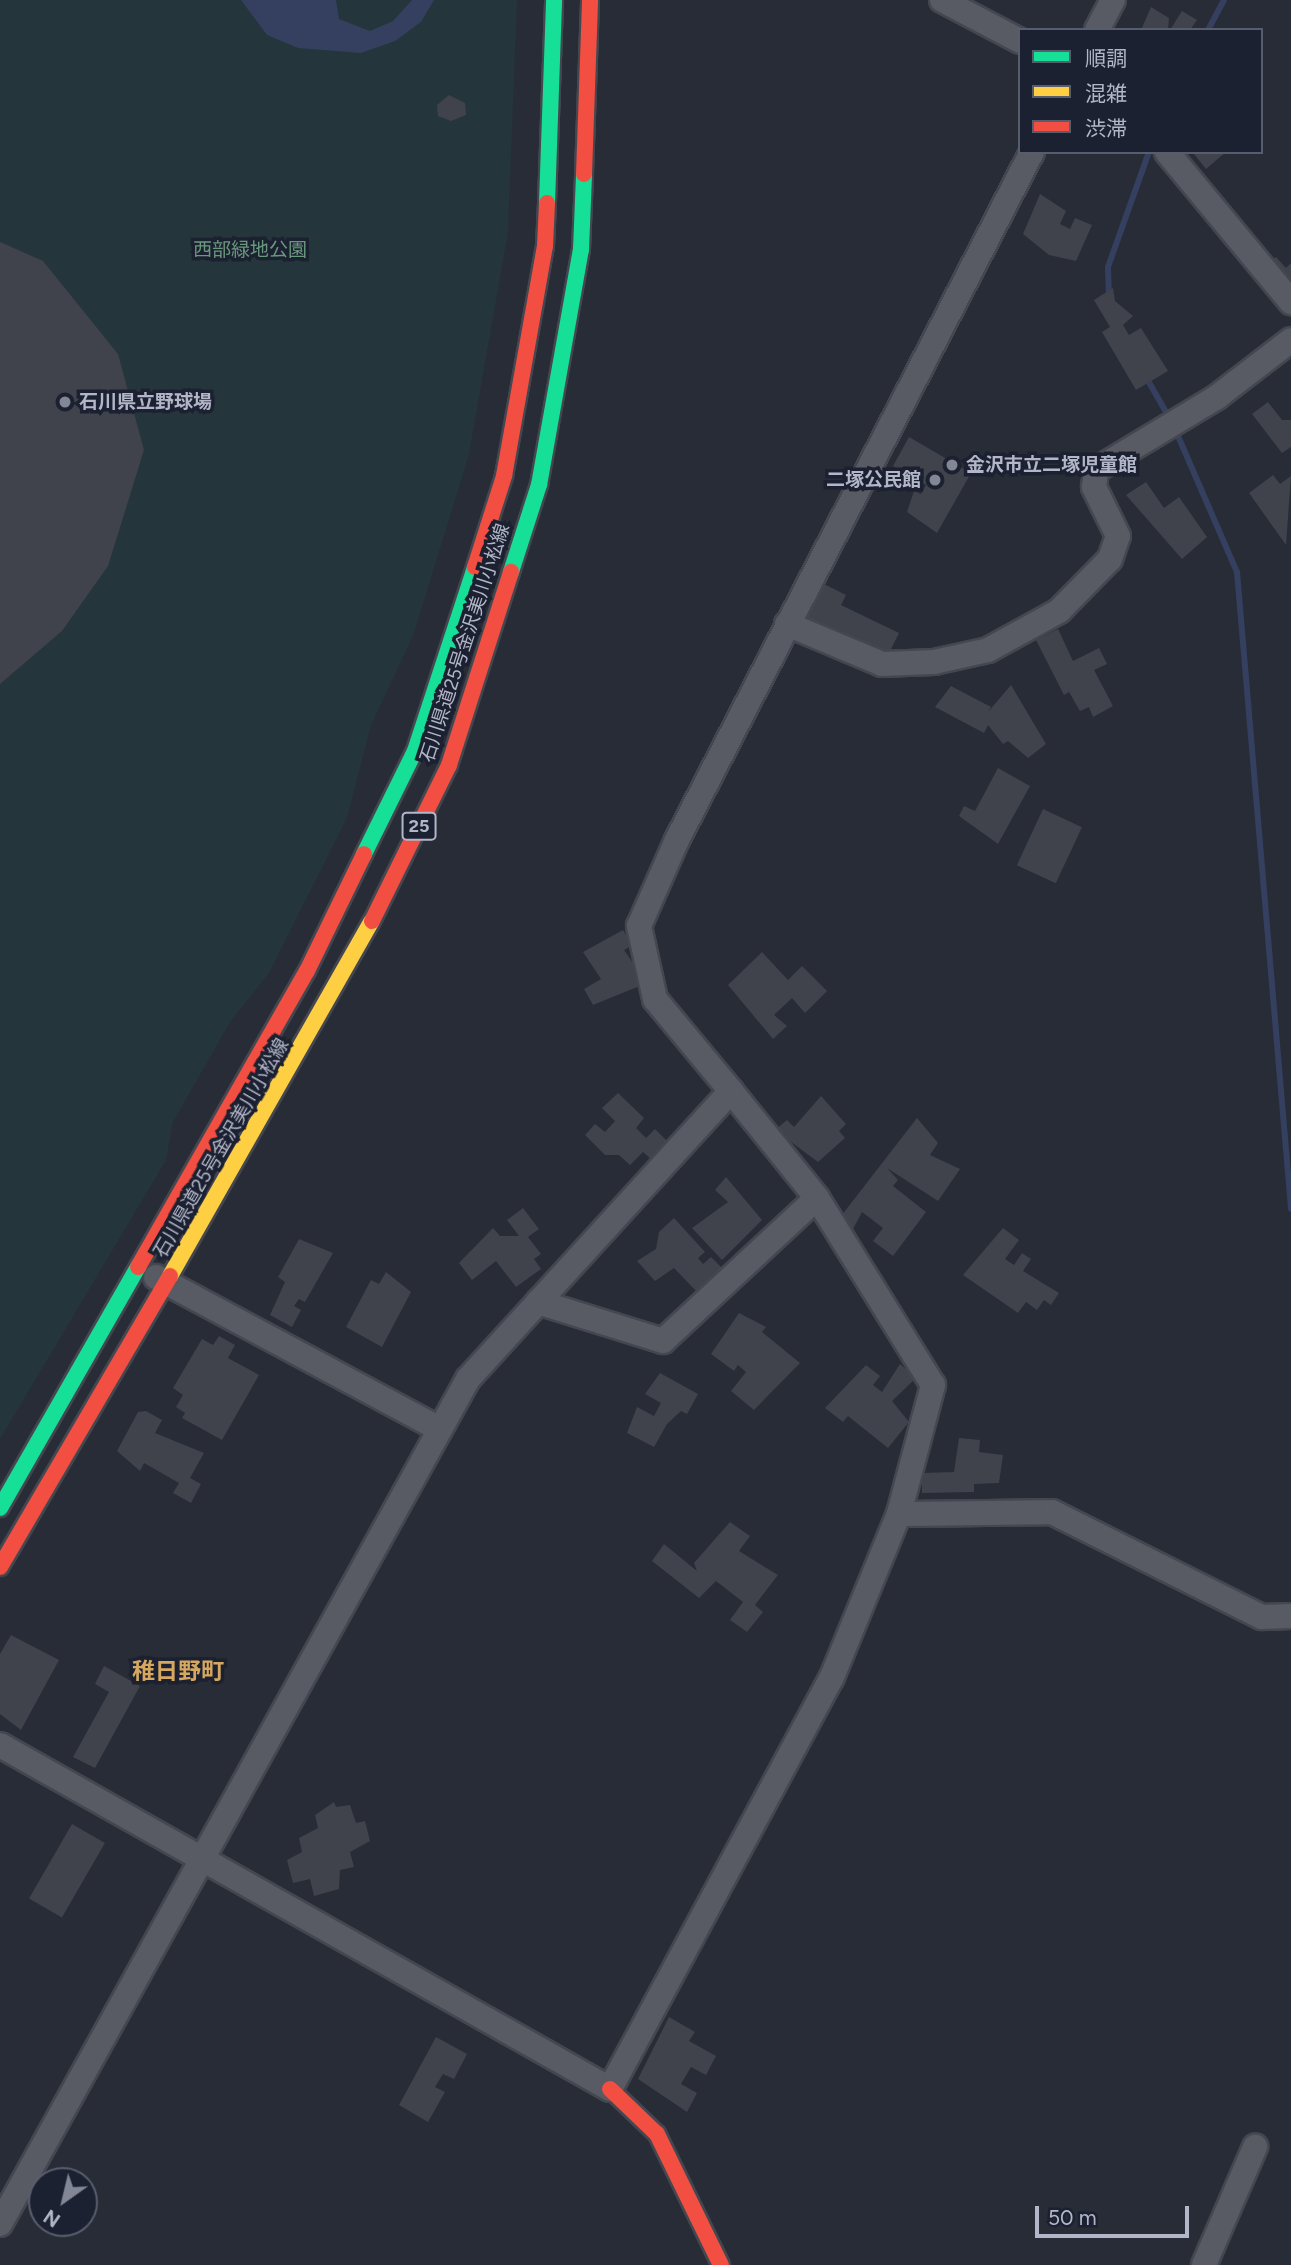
<!DOCTYPE html>
<html>
<head>
<meta charset="utf-8">
<style>
	body { margin:0 }
	#map { position:relative; width:1291px; height:2265px; overflow:hidden; background:#282c36; font-family:Figtree,"Noto Sans JP",sans-serif }
	div>[style] { position:absolute }
	[style*='--x'] { left:calc(var(--x)*1px); top:calc(var(--y)*1px); width:calc(var(--w)*1px); rotate:calc(var(--a)*1deg) }
	.green>* { inset:0; background:#25353c }
	.water>* { inset:0; background:#353f5f }
	.stream>* { height:6px; margin:-3px; padding:0 3px; transform-origin:3px; border-radius:3px; background:#353f5f }
	.building>* { inset:0; background:#40424c; transform-origin:0 0 }
	.roads { filter:drop-shadow(2px 0 #44474f) drop-shadow(-2px 0 #44474f) drop-shadow(0 2px #44474f) drop-shadow(0 -2px #44474f) }
	.street>* { height:24px; margin:-12px; padding:0 12px; transform-origin:12px; border-radius:12px; background:#585a64 }
	.fast>* { height:16px; margin:-8px; padding:0 8px; transform-origin:8px; border-radius:8px; background:#16e098 }
	.slow>* { height:16px; margin:-8px; padding:0 8px; transform-origin:8px; border-radius:8px; background:#ffcf43 }
	.jam>* { height:16px; margin:-8px; padding:0 8px; transform-origin:8px; border-radius:8px; background:#f24e42 }
	.dots>* { width:19px; height:19px; translate:-50% -50%; box-sizing:border-box; border:4px solid #1c2131; border-radius:50% }
	span { translate:-50% -50%; white-space:nowrap; text-align:center; line-height:1.15; -webkit-text-stroke:7px #1c2131; paint-order:stroke }
	.shield-label span { padding:2px 5px; background:#1c2131; border:2px solid; border-radius:5px; -webkit-text-stroke-width:0 }
	.shield-label { font-size:18px; color:#b2b6c8; font-weight:700 }
	.park-label { font-size:19px; color:#68997c }
	.poi-label { font-size:19px; color:#b2b6c8; font-weight:700 }
	.left { translate:0 -50%; text-align:left }
	.right { translate:-100% -50%; text-align:right }
	.street-label { font-size:19px; color:#b2b6c8 }
	.quarter-label { font-size:23px; color:#d5a75f; font-weight:700 }
	.legend { position:absolute; left:1018px; top:28px; width:245px; height:126px; box-sizing:border-box; background:#1c2131; border:2px solid #585d6d; margin:0; padding:9px 12px; list-style:none; font-size:21px; color:#b2b6c8 }
	.legend li { display:flex; align-items:center; gap:14px; height:35px }
	.legend b { width:35px; border:2px solid #585d6d }
	.north { position:absolute; left:28px; top:2167px; width:70px; height:70px; box-sizing:border-box; background:#1c2131; border:2px solid #585d6d; border-radius:50%; rotate:214deg; font-size:19px; font-weight:700; line-height:28px; text-align:center; color:#b2b6c8 }
	.north::after { content:''; display:block; margin:auto; width:24px; height:32px; background:#828695; clip-path:polygon(50% 0,100% 100%,50% 72%,0 100%) }
	.scale { position:absolute; left:1035px; top:2206px; width:154px; height:32px; box-sizing:border-box; border:4px solid #b2b6c8; border-top:0; padding-left:9px; font-size:21px; line-height:24px; white-space:nowrap; color:#b2b6c8; -webkit-text-stroke:5px #1c2131; paint-order:stroke }
</style>
</head>
<body>
<div id="map">
	<div class="green">
		<i style="clip-path:polygon(0 0,517px 0,508px 232px,469px 454px,413px 636px,371px 725px,347px 818px,269px 973px,230px 1022px,173px 1122px,166px 1160px,0 1439px)"></i>
	</div>
	<div class="water">
		<i style="clip-path:polygon(241px 0,336px 0,339px 19px,370px 31px,393px 21px,412px 0,434px 0,421px 22px,395px 41px,361px 53px,298px 48px,267px 35px)"></i>
	</div>
	<div class="stream">
		<i style="--x:1208;--y:30;--w:34;--a:-62"></i>
		<i style="--x:1109;--y:297;--w:30;--a:-92"></i>
		<i style="--x:1108;--y:267;--w:122;--a:-70.4"></i>
		<i style="--x:1146;--y:377;--w:48;--a:60.3"></i>
		<i style="--x:1175;--y:429;--w:156;--a:66.6"></i>
		<i style="--x:1237;--y:572;--w:639;--a:85.15"></i>
	</div>
	<div class="building">
		<i style="clip-path:polygon(1151px 7px,1169px 18px,1168px 30px,1141px 30px)"></i>
		<i style="clip-path:polygon(1182px 11px,1197px 20px,1190px 30px,1170px 30px)"></i>
		<i style="clip-path:polygon(449px 95px,465px 103px,466px 115px,451px 121px,438px 116px,437px 105px)"></i>
		<i style="clip-path:polygon(1226px 152px,1206px 169px,1194px 154px,1197px 152px)"></i>
		<i style="clip-path:polygon(1040px 194px,1066px 211px,1060px 224px,1070px 229px,1075px 218px,1092px 225px,1076px 261px,1049px 255px,1023px 234px)"></i>
		<i style="clip-path:polygon(0 242px,43px 261px,118px 354px,144px 450px,108px 566px,62px 631px,0 684px)"></i>
		<i style="clip-path:polygon(1276px 257px,1286px 268px,1291px 263px,1291px 284px,1258px 272px)"></i>
		<i style="clip-path:polygon(1113px 288px,1115px 301px,1133px 316px,1123px 325px,1129px 335px,1141px 328px,1168px 371px,1136px 390px,1102px 332px,1110px 327px,1094px 300px)"></i>
		<i style="clip-path:polygon(1268px 402px,1282px 420px,1291px 420px,1291px 447px,1282px 453px,1252px 414px)"></i>
		<i style="clip-path:polygon(909px 437px,971px 473px,937px 533px,907px 512px,914px 491px,921px 494px,926px 485px,893px 466px)"></i>
		<i style="clip-path:polygon(1273px 475px,1280px 484px,1291px 476px,1286px 545px,1249px 493px)"></i>
		<i style="clip-path:polygon(1146px 482px,1164px 508px,1179px 497px,1207px 537px,1182px 559px,1126px 495px)"></i>
		<i style="clip-path:polygon(824px 584px,846px 595px,841px 605px,899px 633px,877px 677px,797px 637px)"></i>
		<i style="clip-path:polygon(1058px 629px,1073px 661px,1099px 648px,1107px 664px,1094px 670px,1113px 706px,1093px 717px,1089px 707px,1080px 711px,1069px 692px,1064px 695px,1036px 640px)"></i>
		<i style="clip-path:polygon(1011px 685px,1046px 744px,1028px 758px,1008px 741px,1003px 744px,988px 725px,984px 733px,935px 707px,951px 686px,991px 707px,988px 712px)"></i>
		<i style="clip-path:polygon(998px 768px,1030px 786px,998px 844px,959px 816px,964px 806px,975px 811px)"></i>
		<i style="left:1043px;top:809px;width:43px;height:62px;rotate:25deg"></i>
		<i style="clip-path:polygon(623px 930px,633px 945px,624px 950px,647px 983px,593px 1005px,584px 989px,601px 979px,583px 952px)"></i>
		<i style="clip-path:polygon(762px 952px,788px 980px,802px 966px,827px 991px,805px 1013px,792px 998px,774px 1015px,787px 1026px,773px 1039px,728px 985px)"></i>
		<i style="clip-path:polygon(618px 1093px,644px 1118px,636px 1128px,646px 1138px,655px 1129px,669px 1143px,652px 1160px,643px 1152px,630px 1165px,619px 1155px,605px 1155px,585px 1135px,595px 1124px,605px 1132px,615px 1121px,602px 1108px)"></i>
		<i style="clip-path:polygon(821px 1096px,846px 1124px,839px 1131px,845px 1138px,818px 1162px,775px 1130px,787px 1120px,794px 1127px)"></i>
		<i style="clip-path:polygon(917px 1118px,938px 1143px,930px 1155px,960px 1169px,938px 1201px,887px 1168px,898px 1180px,893px 1186px,926px 1212px,893px 1256px,873px 1241px,883px 1228px,862px 1212px,852px 1231px,838px 1220px)"></i>
		<i style="clip-path:polygon(726px 1177px,762px 1220px,722px 1260px,692px 1228px,728px 1202px,715px 1190px)"></i>
		<i style="clip-path:polygon(523px 1208px,539px 1229px,528px 1237px,541px 1254px,534px 1259px,541px 1269px,516px 1287px,496px 1261px,472px 1280px,459px 1263px,493px 1228px,500px 1236px,519px 1236px,507px 1220px)"></i>
		<i style="clip-path:polygon(674px 1218px,705px 1252px,698px 1258px,703px 1264px,711px 1257px,722px 1268px,697px 1292px,674px 1268px,655px 1281px,637px 1261px,656px 1249px,659px 1232px)"></i>
		<i style="clip-path:polygon(1003px 1228px,1019px 1240px,1005px 1259px,1014px 1265px,1022px 1253px,1031px 1259px,1023px 1271px,1059px 1293px,1051px 1305px,1044px 1300px,1037px 1310px,1026px 1302px,1018px 1313px,963px 1275px)"></i>
		<i style="clip-path:polygon(299px 1239px,333px 1253px,305px 1302px,299px 1299px,294px 1306px,301px 1310px,292px 1327px,270px 1315px,285px 1282px,278px 1277px)"></i>
		<i style="clip-path:polygon(386px 1272px,411px 1292px,382px 1347px,346px 1327px,371px 1280px,379px 1284px)"></i>
		<i style="clip-path:polygon(739px 1313px,766px 1327px,762px 1332px,800px 1363px,754px 1410px,731px 1391px,746px 1372px,738px 1365px,734px 1371px,711px 1354px)"></i>
		<i style="clip-path:polygon(219px 1336px,235px 1345px,228px 1358px,259px 1375px,222px 1440px,182px 1418px,185px 1413px,176px 1407px,183px 1395px,173px 1388px,202px 1339px,213px 1345px)"></i>
		<i style="clip-path:polygon(900px 1364px,916px 1378px,892px 1401px,909px 1422px,888px 1448px,848px 1416px,843px 1422px,825px 1408px,866px 1365px,880px 1376px,873px 1385px,882px 1392px)"></i>
		<i style="clip-path:polygon(660px 1373px,698px 1394px,687px 1414px,681px 1411px,667px 1424px,654px 1447px,627px 1433px,637px 1407px,654px 1416px,661px 1403px,645px 1394px)"></i>
		<i style="clip-path:polygon(146px 1411px,162px 1420px,155px 1433px,204px 1453px,190px 1478px,201px 1484px,191px 1503px,173px 1493px,179px 1483px,144px 1463px,140px 1471px,117px 1451px,138px 1412px)"></i>
		<i style="clip-path:polygon(959px 1438px,980px 1440px,979px 1452px,1003px 1455px,999px 1483px,974px 1484px,974px 1492px,922px 1493px,922px 1473px,954px 1472px)"></i>
		<i style="clip-path:polygon(730px 1522px,750px 1536px,739px 1551px,778px 1575px,755px 1605px,763px 1612px,747px 1632px,730px 1620px,743px 1602px,716px 1581px,699px 1598px,652px 1561px,664px 1544px,697px 1571px,694px 1563px)"></i>
		<i style="clip-path:polygon(11px 1635px,59px 1660px,21px 1730px,0 1714px,0 1654px)"></i>
		<i style="clip-path:polygon(104px 1666px,140px 1686px,95px 1768px,73px 1757px,109px 1692px,95px 1684px)"></i>
		<i style="clip-path:polygon(334px 1802px,336px 1807px,350px 1805px,356px 1823px,365px 1821px,370px 1841px,350px 1852px,354px 1867px,340px 1870px,339px 1889px,314px 1896px,310px 1879px,293px 1883px,287px 1860px,302px 1852px,299px 1838px,318px 1828px,315px 1815px)"></i>
		<i style="left:72px;top:1824px;width:38px;height:86px;rotate:30deg"></i>
		<i style="clip-path:polygon(669px 2017px,695px 2032px,689px 2041px,716px 2056px,706px 2075px,691px 2067px,681px 2084px,697px 2093px,687px 2112px,638px 2079px)"></i>
		<i style="clip-path:polygon(436px 2037px,467px 2054px,454px 2079px,443px 2074px,435px 2087px,445px 2092px,428px 2122px,399px 2105px)"></i>
	</div>
	<div class="roads">
		<div class="street">
			<i style="--x:942;--y:0;--w:88;--a:27.7"></i>
			<i style="--x:1097;--y:30;--w:34;--a:-62"></i>
			<i style="--x:1167;--y:152;--w:195;--a:50.4"></i>
			<i style="--x:787;--y:624;--w:103;--a:22.8"></i>
			<i style="--x:882;--y:664;--w:52;--a:-2.2"></i>
			<i style="--x:934;--y:662;--w:55;--a:-12.5"></i>
			<i style="--x:988;--y:650;--w:81;--a:-28.8"></i>
			<i style="--x:1059;--y:611;--w:73;--a:-45.6"></i>
			<i style="--x:1110;--y:559;--w:24;--a:-71"></i>
			<i style="--x:1118;--y:536;--w:55;--a:-116.1"></i>
			<i style="--x:1094;--y:487;--w:17;--a:-83"></i>
			<i style="--x:1096;--y:470;--w:141;--a:-31.1"></i>
			<i style="--x:1217;--y:397;--w:93;--a:-37.6"></i>
			<i style="--x:731;--y:1091;--w:137;--a:51.2"></i>
			<i style="--x:156;--y:1277;--w:321;--a:28.2"></i>
			<i style="--x:538;--y:1302;--w:131;--a:17.3"></i>
			<i style="--x:663;--y:1341;--w:210;--a:-42.9"></i>
			<i style="--x:817;--y:1198;--w:220;--a:58.2"></i>
			<i style="--x:933;--y:1385;--w:133;--a:104.8"></i>
			<i style="--x:0;--y:1745;--w:700;--a:29.42"></i>
			<i style="--x:610;--y:2089;--w:468;--a:-61.7"></i>
			<i style="--x:832;--y:1677;--w:176;--a:-67.7"></i>
			<i style="--x:899;--y:1514;--w:153;--a:-0.7"></i>
			<i style="--x:1052;--y:1512;--w:235;--a:26.6"></i>
			<i style="--x:1262;--y:1617;--w:29;--a:-2"></i>
			<i style="--x:0;--y:2224;--w:966;--a:-61.02"></i>
			<i style="--x:468;--y:1379;--w:390;--a:-47.6"></i>
			<i style="--x:731;--y:1091;--w:119;--a:-129.6"></i>
			<i style="--x:655;--y:999;--w:75;--a:-102.4"></i>
			<i style="--x:639;--y:926;--w:94;--a:-66.2"></i>
			<i style="--x:677;--y:840;--w:774;--a:-62.71"></i>
			<i style="--x:1204;--y:2265;--w:129;--a:-66.6"></i>
		</div>
		<div class="fast">
			<i style="--x:547;--y:203;--w:203;--a:-88"></i>
			<i style="--x:511;--y:572;--w:91;--a:-72.2"></i>
			<i style="--x:539;--y:485;--w:239;--a:-79.9"></i>
			<i style="--x:581;--y:250;--w:76;--a:-87.7"></i>
			<i style="--x:364;--y:854;--w:115;--a:-63.7"></i>
			<i style="--x:415;--y:751;--w:194;--a:-71.9"></i>
			<i style="--x:0;--y:1508;--w:278;--a:-60.2"></i>
		</div>
		<div class="slow">
			<i style="--x:170;--y:1276;--w:408;--a:-60.4"></i>
		</div>
		<div class="jam">
			<i style="--x:584;--y:174;--w:174;--a:-88"></i>
			<i style="--x:475;--y:567;--w:96;--a:-72.3"></i>
			<i style="--x:504;--y:476;--w:234;--a:-79.9"></i>
			<i style="--x:545;--y:246;--w:43;--a:-87.3"></i>
			<i style="--x:372;--y:921;--w:174;--a:-63.7"></i>
			<i style="--x:449;--y:765;--w:203;--a:-72.2"></i>
			<i style="--x:138;--y:1267;--w:341;--a:-60.3"></i>
			<i style="--x:307;--y:971;--w:130;--a:-64"></i>
			<i style="--x:0;--y:1567;--w:337;--a:-59.7"></i>
			<i style="--x:610;--y:2089;--w:65;--a:43.8"></i>
			<i style="--x:657;--y:2134;--w:146;--a:64"></i>
		</div>
	</div>
	<div class="dots">
		<i style="left:65px;top:402px;background:#828695"></i>
		<i style="left:952px;top:465px;background:#828695"></i>
		<i style="left:935px;top:480px;background:#828695"></i>
	</div>
	<div class="shield-label">
		<span style="left:419px;top:826px">25</span>
	</div>
	<div class="park-label">
		<span style="left:250px;top:250px">西部緑地公園</span>
	</div>
	<div class="poi-label">
		<span class="left" style="left:79px;top:402px">石川県立野球場</span>
		<span class="left" style="left:966px;top:465px">金沢市立二塚児童館</span>
		<span class="right" style="left:921px;top:480px">二塚公民館</span>
	</div>
	<div class="street-label">
		<span style="left:465px;top:643px;rotate:-72deg">石川県道25号金沢美川小松線</span>
		<span style="left:221px;top:1148px;rotate:-60deg">石川県道25号金沢美川小松線</span>
	</div>
	<div class="quarter-label">
		<span style="left:178px;top:1671px">稚日野町</span>
	</div>
	<ul class="legend">
	<li><b style="height:9px;background:#16e098"></b>順調</li>
	<li><b style="height:9px;background:#ffcf43"></b>混雑</li>
	<li><b style="height:9px;background:#f24e42"></b>渋滞</li>
	</ul>
	<div class="north">N</div>
	<div class="scale">50 m</div>
</div>
</body>
</html>
